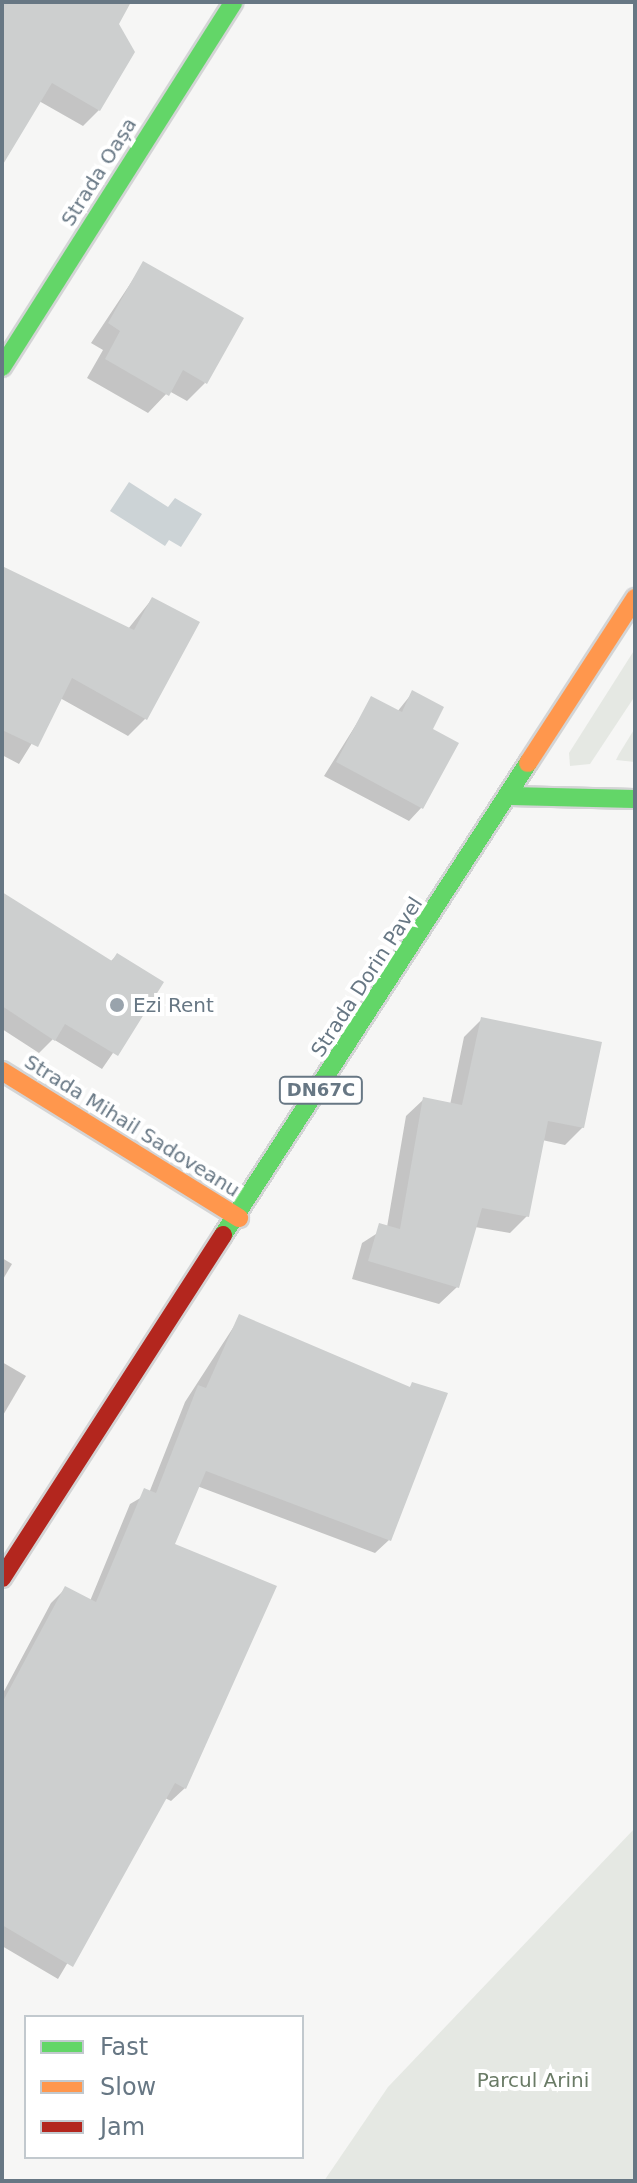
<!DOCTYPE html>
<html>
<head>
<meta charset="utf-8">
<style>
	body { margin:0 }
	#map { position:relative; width:637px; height:2183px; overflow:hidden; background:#f6f6f5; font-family:"DejaVu Sans",sans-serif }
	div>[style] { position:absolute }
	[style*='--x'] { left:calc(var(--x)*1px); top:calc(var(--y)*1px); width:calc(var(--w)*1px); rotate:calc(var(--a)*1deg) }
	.green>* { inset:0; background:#e5e8e3 }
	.water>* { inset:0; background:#ccd3d6 }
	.shadow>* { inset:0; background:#0003 }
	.building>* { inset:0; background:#cdcfcf }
	.roads { filter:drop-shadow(2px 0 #d3d4d5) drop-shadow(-2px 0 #d3d4d5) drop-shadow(0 2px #d3d4d5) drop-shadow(0 -2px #d3d4d5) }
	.fast>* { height:18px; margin:-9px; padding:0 9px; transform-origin:9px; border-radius:9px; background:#63d668 }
	.slow>* { height:18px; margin:-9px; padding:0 9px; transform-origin:9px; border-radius:9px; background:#ff974d }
	.jam>* { height:18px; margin:-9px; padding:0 9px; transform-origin:9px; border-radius:9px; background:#b3261e }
	.dots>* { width:22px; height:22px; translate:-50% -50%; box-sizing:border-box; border:4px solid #fff; border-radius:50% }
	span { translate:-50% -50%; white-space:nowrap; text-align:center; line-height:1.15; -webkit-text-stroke:8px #fff; paint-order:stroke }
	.shield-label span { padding:2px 6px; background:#fff; border:2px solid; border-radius:6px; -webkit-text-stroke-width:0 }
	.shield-label { font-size:18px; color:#677784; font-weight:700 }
	.street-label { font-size:20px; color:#677784 }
	.poi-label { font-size:20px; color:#677784 }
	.left { translate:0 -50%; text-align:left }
	.park-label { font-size:20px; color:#6a7b66 }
	.frame { position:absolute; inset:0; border:4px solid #677784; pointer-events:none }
	.legend { position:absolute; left:24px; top:2015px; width:280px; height:144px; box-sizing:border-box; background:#fff; border:2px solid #c2c9ce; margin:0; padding:10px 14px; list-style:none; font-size:24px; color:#677784 }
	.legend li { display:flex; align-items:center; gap:16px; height:40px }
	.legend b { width:40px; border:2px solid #c2c9ce }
</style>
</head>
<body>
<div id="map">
	<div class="green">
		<i style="clip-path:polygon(635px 649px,635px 696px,590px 764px,570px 766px,569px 753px)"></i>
		<i style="clip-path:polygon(635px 728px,635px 762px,616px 760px,619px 754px)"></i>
		<i style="clip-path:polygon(635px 1828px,635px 2181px,324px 2181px,388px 2087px)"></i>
	</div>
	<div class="water">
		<i style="clip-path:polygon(129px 482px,168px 507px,175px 498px,202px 514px,181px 547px,169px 540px,165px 546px,110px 511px)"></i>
	</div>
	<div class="shadow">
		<i style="clip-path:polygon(112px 2px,99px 110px,83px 126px,39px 101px,2px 162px,2px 3px)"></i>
		<i style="clip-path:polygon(144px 263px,205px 383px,187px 401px,169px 391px,148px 413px,87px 378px,103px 350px,91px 343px)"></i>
		<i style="clip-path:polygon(2px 579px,128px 629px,152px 599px,145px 719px,128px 736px,60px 698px,19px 764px,2px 755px)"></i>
		<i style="clip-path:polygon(413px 692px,430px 730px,422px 807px,409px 821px,324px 776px,372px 699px,397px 712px)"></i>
		<i style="clip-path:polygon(2px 894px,110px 962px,117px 955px,161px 983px,102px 1069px,53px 1039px,39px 1053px,2px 1029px)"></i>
		<i style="clip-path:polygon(482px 1019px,583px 1127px,565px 1145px,542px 1140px,527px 1216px,510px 1233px,475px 1227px,457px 1287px,439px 1304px,352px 1279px,362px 1243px,387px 1227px,406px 1116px,424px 1099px,450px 1105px,464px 1037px)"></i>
		<i style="clip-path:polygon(2px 1258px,12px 1264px,2px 1281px)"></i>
		<i style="clip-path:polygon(240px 1317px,408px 1389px,413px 1384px,389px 1540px,375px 1553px,197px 1486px,172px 1545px,185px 1788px,171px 1801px,165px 1798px,58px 1979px,2px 1946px,2px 1695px,51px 1603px,65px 1589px,90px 1601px,130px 1504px,149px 1493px,185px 1402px)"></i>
		<i style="clip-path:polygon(2px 1362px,26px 1376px,2px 1417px)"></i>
	</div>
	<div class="building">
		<i style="clip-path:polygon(2px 2px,131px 2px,119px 24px,135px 52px,100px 111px,52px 83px,2px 166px)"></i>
		<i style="clip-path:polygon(143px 261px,244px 318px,207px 384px,183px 370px,169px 396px,105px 359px,120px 331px,108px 323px)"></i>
		<i style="clip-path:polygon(2px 566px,134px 630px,152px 597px,200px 622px,147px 720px,72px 678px,38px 747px,2px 730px)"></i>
		<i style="clip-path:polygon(412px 690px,444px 707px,433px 729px,459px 743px,423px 809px,336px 762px,371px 696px,402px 712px)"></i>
		<i style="clip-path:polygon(2px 892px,112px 961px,117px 953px,164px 982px,118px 1056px,65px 1024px,55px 1041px,2px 1006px)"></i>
		<i style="clip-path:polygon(481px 1017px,602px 1042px,584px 1128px,548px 1121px,529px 1217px,482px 1208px,459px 1288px,368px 1261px,379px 1223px,400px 1229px,423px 1097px,462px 1105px)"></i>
		<i style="clip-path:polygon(239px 1314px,410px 1387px,412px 1382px,448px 1393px,391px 1541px,206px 1471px,175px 1544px,277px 1586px,186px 1789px,175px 1783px,73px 1967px,2px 1925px,2px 1703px,65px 1586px,96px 1602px,144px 1488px,156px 1493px,198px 1385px,206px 1388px)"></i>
	</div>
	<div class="roads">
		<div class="fast">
			<i style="--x:2;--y:367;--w:432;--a:-57.6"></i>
			<i style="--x:510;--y:796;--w:125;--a:1.4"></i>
			<i style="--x:223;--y:1235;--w:562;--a:-57.13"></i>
		</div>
		<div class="slow">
			<i style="--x:528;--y:763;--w:197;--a:-57"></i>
			<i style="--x:2;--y:1071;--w:279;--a:31.8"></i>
		</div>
		<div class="jam">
			<i style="--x:2;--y:1578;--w:408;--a:-57.2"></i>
		</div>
	</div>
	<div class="dots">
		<i style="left:117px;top:1005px;background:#99a3ac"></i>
	</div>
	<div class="shield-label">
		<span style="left:321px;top:1090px">DN67C</span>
	</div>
	<div class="street-label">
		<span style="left:99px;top:172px;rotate:-58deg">Strada Oașa</span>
		<span style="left:367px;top:977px;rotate:-57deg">Strada Dorin Pavel</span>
		<span style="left:132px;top:1126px;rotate:32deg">Strada Mihail Sadoveanu</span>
	</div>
	<div class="poi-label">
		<span class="left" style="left:133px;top:1005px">Ezi Rent</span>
	</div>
	<div class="park-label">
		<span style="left:533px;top:2080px">Parcul Arini</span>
	</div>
	<div class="frame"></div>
	<ul class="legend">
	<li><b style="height:10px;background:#63d668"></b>Fast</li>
	<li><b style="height:10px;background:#ff974d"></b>Slow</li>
	<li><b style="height:10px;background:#b3261e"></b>Jam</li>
	</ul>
</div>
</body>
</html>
